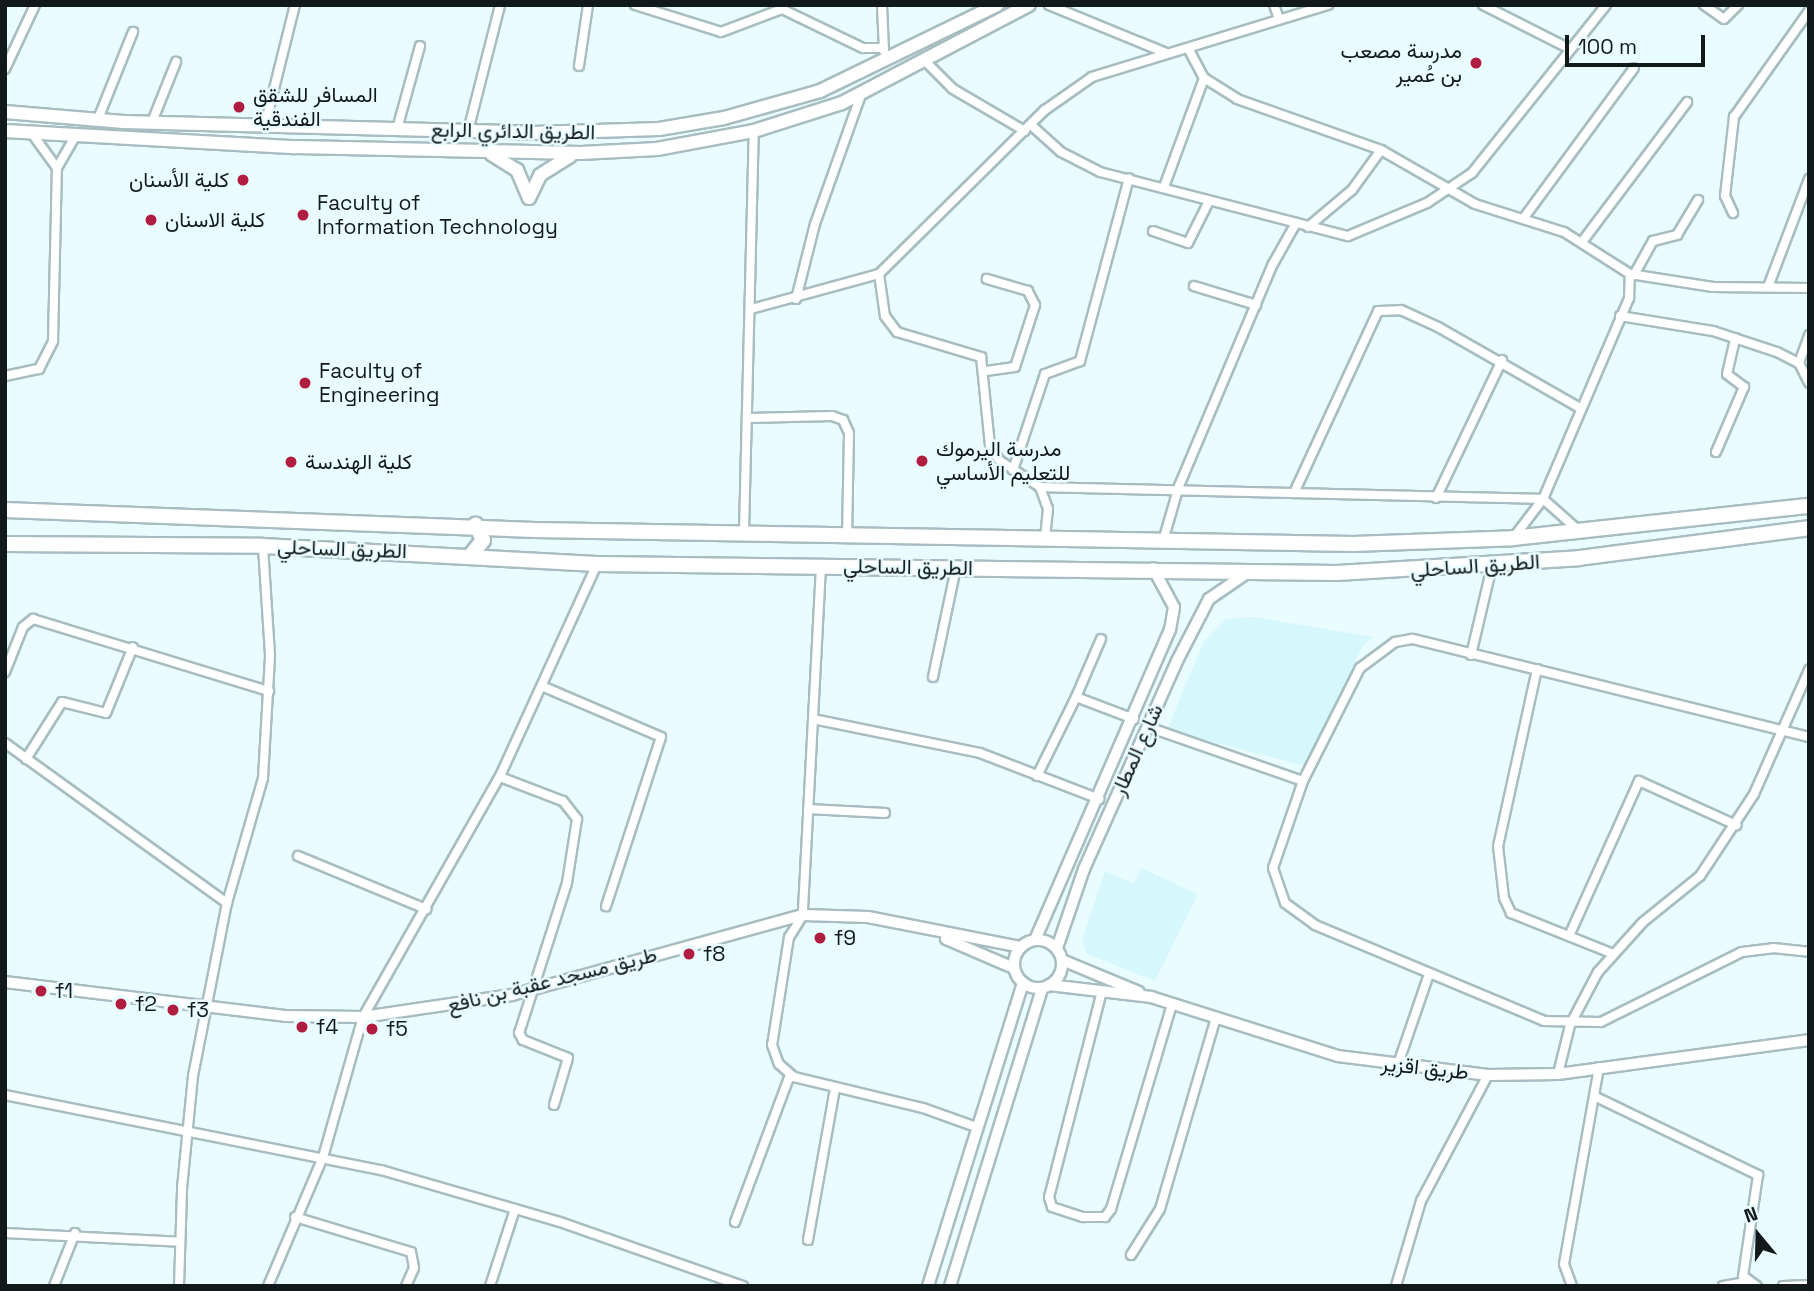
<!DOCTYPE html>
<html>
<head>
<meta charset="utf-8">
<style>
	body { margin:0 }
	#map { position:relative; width:1814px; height:1291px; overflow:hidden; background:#e9fcff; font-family:"Space Grotesk",Vazirmatn,sans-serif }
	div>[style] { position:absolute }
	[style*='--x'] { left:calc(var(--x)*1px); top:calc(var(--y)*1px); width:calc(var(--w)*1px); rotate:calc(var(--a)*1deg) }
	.built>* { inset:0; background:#d6f7fc }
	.roads { filter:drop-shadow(2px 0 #a7bdc1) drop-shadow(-2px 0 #a7bdc1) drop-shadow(0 2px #a7bdc1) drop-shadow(0 -2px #a7bdc1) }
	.street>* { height:8px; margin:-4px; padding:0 4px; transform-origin:4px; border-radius:4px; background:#fff }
	.secondary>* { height:10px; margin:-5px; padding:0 5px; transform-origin:5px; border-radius:5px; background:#fff }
	.secondary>.ring { margin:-5px; padding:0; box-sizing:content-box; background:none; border:10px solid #fff; border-radius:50% }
	.primary>* { height:12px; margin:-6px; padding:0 6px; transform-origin:6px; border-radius:6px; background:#fff }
	.highway>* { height:14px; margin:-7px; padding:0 7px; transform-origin:7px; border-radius:7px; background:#fff }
	.dots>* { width:19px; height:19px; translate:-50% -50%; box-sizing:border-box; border:4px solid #e9fcff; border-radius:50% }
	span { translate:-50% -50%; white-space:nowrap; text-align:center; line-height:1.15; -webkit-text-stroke:5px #e9fcff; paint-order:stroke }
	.poi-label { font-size:21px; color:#11191a }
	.right { translate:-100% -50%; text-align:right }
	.left { translate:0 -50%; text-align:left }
	.street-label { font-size:21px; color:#11191a }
	.frame { position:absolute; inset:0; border:7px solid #11191a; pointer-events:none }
	.north { position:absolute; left:1723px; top:1200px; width:70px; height:70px; -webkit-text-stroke:5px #e9fcff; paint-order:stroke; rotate:341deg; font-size:19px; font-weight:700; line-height:28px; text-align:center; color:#11191a }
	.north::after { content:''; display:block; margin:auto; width:24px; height:32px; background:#11191a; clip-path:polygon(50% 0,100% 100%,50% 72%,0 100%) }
	.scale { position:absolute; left:1565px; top:35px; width:140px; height:32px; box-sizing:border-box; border:4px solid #11191a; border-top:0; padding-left:9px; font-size:21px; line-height:24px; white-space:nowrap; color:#11191a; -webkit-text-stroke:5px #e9fcff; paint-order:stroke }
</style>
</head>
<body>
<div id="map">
	<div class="built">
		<i style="clip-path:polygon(1254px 617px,1373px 637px,1362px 647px,1309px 767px,1167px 730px,1204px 641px,1226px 619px)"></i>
		<i style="clip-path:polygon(1141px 868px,1198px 894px,1155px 981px,1087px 954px,1082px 940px,1105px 871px,1134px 884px)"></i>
	</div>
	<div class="roads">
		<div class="street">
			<i style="--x:635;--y:5;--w:90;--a:17.4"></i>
			<i style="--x:721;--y:32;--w:65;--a:-20.7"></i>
			<i style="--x:782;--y:9;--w:90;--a:25.7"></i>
			<i style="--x:863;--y:48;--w:20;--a:0"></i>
			<i style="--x:882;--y:5;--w:46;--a:87.5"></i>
			<i style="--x:1049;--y:5;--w:126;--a:22.3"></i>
			<i style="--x:1274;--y:5;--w:15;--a:70"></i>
			<i style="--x:1483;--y:5;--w:97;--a:26.8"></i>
			<i style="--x:1704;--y:5;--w:24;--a:35"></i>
			<i style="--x:1724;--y:19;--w:20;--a:-45"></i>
			<i style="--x:1188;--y:48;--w:34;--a:62"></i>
			<i style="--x:1204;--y:78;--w:39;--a:32"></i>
			<i style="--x:1237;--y:99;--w:153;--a:19.5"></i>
			<i style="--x:1381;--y:150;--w:108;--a:29.9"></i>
			<i style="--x:1475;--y:204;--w:93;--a:17.5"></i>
			<i style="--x:1564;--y:232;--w:78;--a:32.5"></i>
			<i style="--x:1630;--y:274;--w:84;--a:8.9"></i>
			<i style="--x:1713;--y:287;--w:96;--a:0.6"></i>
			<i style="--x:926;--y:62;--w:38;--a:45"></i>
			<i style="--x:953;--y:89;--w:83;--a:30.3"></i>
			<i style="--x:579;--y:66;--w:62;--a:-81.6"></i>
			<i style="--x:5;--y:69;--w:71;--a:-64.9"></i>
			<i style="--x:98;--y:119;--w:94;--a:-68.1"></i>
			<i style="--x:152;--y:122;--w:65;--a:-68.2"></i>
			<i style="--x:265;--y:125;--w:124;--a:-76"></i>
			<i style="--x:1031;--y:125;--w:40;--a:42"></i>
			<i style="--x:1061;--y:152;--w:44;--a:27.1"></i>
			<i style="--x:1100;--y:172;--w:256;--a:14.5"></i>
			<i style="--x:1348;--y:236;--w:86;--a:-22.7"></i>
			<i style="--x:1427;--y:203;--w:54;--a:-33.7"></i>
			<i style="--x:1472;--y:173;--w:215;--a:-51.4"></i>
			<i style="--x:397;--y:129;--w:86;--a:-74.5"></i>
			<i style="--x:468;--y:131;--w:130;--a:-75.7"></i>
			<i style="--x:57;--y:168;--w:34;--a:-60"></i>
			<i style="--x:1164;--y:187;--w:116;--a:-69.8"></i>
			<i style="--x:1733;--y:213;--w:19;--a:-115"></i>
			<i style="--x:1725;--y:196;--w:80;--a:-83.5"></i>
			<i style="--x:1734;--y:117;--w:130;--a:-54.7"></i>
			<i style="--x:1523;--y:219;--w:187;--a:-53.7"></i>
			<i style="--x:1308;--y:227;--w:57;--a:-40.1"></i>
			<i style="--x:1352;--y:190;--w:49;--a:-54.1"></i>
			<i style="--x:1153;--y:231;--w:37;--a:19"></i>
			<i style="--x:1188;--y:243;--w:47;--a:-63.4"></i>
			<i style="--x:1582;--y:242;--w:175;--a:-53.1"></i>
			<i style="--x:879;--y:274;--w:42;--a:81.9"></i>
			<i style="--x:885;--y:316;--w:20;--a:53"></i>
			<i style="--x:897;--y:332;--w:88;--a:16.6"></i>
			<i style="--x:981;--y:357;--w:88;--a:84.2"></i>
			<i style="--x:990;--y:445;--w:17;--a:59"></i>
			<i style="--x:999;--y:460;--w:49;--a:33.4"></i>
			<i style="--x:1040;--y:487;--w:23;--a:70"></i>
			<i style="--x:1048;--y:509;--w:29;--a:96"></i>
			<i style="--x:1634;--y:275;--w:39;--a:-61"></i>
			<i style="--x:1653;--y:241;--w:25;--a:-14"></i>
			<i style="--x:1677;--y:235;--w:41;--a:-59"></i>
			<i style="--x:1194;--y:286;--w:65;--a:17"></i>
			<i style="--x:1768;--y:287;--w:116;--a:-69.2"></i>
			<i style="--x:796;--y:299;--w:77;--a:-75.8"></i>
			<i style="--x:815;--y:224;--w:137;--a:-70.4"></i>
			<i style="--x:751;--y:309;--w:133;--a:-15.3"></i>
			<i style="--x:879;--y:274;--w:233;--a:-44.7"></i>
			<i style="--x:1045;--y:110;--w:57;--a:-35.1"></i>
			<i style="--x:1092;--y:77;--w:247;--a:-17"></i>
			<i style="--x:1620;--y:316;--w:94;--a:9.2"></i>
			<i style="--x:1713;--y:331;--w:67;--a:18.2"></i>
			<i style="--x:1777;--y:352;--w:25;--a:27"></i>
			<i style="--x:1799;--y:363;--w:22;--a:63"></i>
			<i style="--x:1799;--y:363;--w:30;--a:-70"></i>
			<i style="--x:986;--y:371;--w:29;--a:-8"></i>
			<i style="--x:1015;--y:367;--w:65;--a:-72.1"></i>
			<i style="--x:1035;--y:305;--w:16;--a:-117"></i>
			<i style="--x:1028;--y:291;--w:43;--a:-163.7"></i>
			<i style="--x:5;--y:376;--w:35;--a:-12"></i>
			<i style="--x:39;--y:369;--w:31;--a:-63"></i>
			<i style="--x:53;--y:341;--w:173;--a:-88.7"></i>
			<i style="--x:57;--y:168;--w:39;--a:-126"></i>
			<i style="--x:749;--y:418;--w:83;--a:-1.4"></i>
			<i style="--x:832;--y:416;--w:12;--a:20"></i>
			<i style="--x:843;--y:420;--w:14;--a:65"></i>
			<i style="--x:849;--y:433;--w:102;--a:91.1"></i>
			<i style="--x:1716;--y:452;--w:71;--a:-66.7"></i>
			<i style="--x:1744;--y:387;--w:21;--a:-143"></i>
			<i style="--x:1727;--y:374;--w:37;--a:-77"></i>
			<i style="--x:1013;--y:470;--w:101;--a:-71.6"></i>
			<i style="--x:1045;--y:374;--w:37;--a:-20"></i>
			<i style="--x:1080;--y:361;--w:189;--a:-75"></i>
			<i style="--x:1040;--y:487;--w:503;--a:1.37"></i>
			<i style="--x:1543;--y:499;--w:47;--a:41.5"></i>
			<i style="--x:1294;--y:493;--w:200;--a:-65.2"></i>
			<i style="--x:1378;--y:311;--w:23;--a:-2"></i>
			<i style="--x:1401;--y:310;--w:41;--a:24.7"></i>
			<i style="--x:1438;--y:327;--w:163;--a:29.7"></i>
			<i style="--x:1436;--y:498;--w:153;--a:-64.4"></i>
			<i style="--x:744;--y:532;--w:401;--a:-88.6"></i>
			<i style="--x:1514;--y:537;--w:48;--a:-52.7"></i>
			<i style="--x:1543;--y:499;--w:219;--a:-66.8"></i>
			<i style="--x:1629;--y:298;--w:24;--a:-88"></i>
			<i style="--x:1163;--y:541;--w:57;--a:-73.8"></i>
			<i style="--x:1179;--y:486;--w:241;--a:-67.1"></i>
			<i style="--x:1273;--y:264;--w:47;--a:-60.7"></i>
			<i style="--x:821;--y:566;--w:349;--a:93"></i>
			<i style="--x:803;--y:915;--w:26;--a:122"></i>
			<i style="--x:789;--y:937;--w:109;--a:98.9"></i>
			<i style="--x:772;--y:1045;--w:20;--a:70"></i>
			<i style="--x:779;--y:1064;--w:20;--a:41"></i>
			<i style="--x:794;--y:1077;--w:133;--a:13.5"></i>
			<i style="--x:923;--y:1108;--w:56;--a:19.7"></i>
			<i style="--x:1471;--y:655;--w:91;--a:-76.7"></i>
			<i style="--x:1537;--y:669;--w:181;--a:102.4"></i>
			<i style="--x:1498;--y:846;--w:52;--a:83.4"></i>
			<i style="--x:1504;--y:898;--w:17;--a:65"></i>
			<i style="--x:1511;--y:913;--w:108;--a:21.8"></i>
			<i style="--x:5;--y:672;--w:48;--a:-68.2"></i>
			<i style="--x:23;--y:627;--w:13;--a:-39"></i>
			<i style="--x:33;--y:619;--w:247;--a:17"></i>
			<i style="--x:933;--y:677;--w:111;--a:-78.1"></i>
			<i style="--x:544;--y:687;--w:127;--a:23.1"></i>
			<i style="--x:661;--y:737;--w:178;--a:108"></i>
			<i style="--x:1076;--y:697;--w:63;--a:-66.7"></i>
			<i style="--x:813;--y:719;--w:170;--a:11.5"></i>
			<i style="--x:980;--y:753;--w:128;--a:21.1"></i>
			<i style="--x:1148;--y:727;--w:164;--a:19.2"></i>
			<i style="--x:1809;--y:737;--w:409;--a:-166.1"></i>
			<i style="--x:1412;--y:639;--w:17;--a:170"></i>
			<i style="--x:1395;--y:642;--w:44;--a:143.4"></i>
			<i style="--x:1360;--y:668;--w:127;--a:116.8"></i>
			<i style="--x:1303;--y:781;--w:92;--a:109"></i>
			<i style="--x:1273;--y:868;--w:37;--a:71"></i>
			<i style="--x:1285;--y:903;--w:37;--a:36"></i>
			<i style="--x:1315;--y:925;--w:248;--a:22.7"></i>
			<i style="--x:1544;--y:1021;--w:57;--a:1"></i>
			<i style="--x:1601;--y:1022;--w:157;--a:-26.4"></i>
			<i style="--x:1742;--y:952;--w:31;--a:-7"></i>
			<i style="--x:1773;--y:948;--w:36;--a:6"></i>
			<i style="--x:5;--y:743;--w:274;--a:35.8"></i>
			<i style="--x:26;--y:759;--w:67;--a:-57.7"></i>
			<i style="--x:62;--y:702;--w:45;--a:14"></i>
			<i style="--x:106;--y:713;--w:71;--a:-67.8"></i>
			<i style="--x:1037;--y:776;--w:88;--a:-63.7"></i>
			<i style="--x:1076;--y:697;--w:62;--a:20.8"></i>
			<i style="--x:500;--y:777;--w:67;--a:20.9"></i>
			<i style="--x:563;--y:801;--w:23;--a:52"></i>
			<i style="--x:577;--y:819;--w:65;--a:98.9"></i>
			<i style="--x:567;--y:883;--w:157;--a:107.7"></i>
			<i style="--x:519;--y:1033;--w:8;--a:60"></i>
			<i style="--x:523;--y:1040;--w:48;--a:21.8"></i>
			<i style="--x:568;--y:1058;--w:49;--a:106.6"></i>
			<i style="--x:808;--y:809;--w:77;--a:3"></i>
			<i style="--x:298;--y:856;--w:139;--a:22.5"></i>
			<i style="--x:1569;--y:936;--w:170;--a:-65.7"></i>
			<i style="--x:1639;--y:781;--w:107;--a:24.4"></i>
			<i style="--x:1102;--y:991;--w:213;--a:104.4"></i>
			<i style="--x:1049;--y:1197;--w:10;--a:73"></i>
			<i style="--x:1052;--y:1207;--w:33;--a:18"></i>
			<i style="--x:1083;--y:1217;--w:22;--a:0"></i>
			<i style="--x:1105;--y:1217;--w:10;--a:-53"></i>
			<i style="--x:1111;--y:1209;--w:213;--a:-73.4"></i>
			<i style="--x:1397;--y:1067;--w:98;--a:-71"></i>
			<i style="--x:1558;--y:1074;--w:50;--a:-76.2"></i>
			<i style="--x:1570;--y:1025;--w:60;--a:-62.2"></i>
			<i style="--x:1598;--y:972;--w:67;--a:-48"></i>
			<i style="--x:1643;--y:922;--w:73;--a:-38.9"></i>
			<i style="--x:1700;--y:876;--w:98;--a:-56.6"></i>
			<i style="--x:1754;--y:794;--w:136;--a:-66.1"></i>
			<i style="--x:5;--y:1095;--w:383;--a:11.3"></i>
			<i style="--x:381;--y:1170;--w:186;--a:16.2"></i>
			<i style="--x:560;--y:1222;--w:194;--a:19.3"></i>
			<i style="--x:1596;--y:1097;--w:180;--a:25.7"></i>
			<i style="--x:1758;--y:1175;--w:102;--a:98.4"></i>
			<i style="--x:1743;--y:1276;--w:17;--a:36"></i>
			<i style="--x:295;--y:1217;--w:121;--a:16.8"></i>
			<i style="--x:411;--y:1252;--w:16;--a:79"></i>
			<i style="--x:414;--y:1268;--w:20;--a:114"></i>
			<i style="--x:735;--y:1222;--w:157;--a:-69.5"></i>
			<i style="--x:5;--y:1233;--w:175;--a:2.9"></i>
			<i style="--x:808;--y:1240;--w:154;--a:-79.9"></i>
			<i style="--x:1131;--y:1255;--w:54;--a:-57.8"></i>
			<i style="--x:1160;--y:1209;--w:199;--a:-73.7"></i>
			<i style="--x:54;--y:1286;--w:57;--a:-68.4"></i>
			<i style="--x:179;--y:1286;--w:98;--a:-88.2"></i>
			<i style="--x:182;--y:1188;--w:113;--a:-84.4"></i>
			<i style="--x:193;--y:1076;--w:176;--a:-78.9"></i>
			<i style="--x:227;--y:903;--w:130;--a:-73.9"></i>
			<i style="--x:263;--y:778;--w:123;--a:-86.7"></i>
			<i style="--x:270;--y:655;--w:109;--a:-93.7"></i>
			<i style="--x:268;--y:1286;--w:140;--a:-66.9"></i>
			<i style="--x:323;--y:1157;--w:146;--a:-74.1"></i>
			<i style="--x:363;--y:1017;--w:277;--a:-60.4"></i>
			<i style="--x:500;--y:776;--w:233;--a:-65.4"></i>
			<i style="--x:490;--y:1286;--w:81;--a:-72"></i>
			<i style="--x:1396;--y:1286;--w:89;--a:-73.6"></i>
			<i style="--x:1421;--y:1201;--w:143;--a:-62"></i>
			<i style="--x:1572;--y:1286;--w:23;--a:-110"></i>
			<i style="--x:1564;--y:1264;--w:200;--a:-79.9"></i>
			<i style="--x:1723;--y:1286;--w:23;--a:-10"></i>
			<i style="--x:1783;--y:1286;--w:26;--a:-2"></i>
		</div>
		<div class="secondary">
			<i style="--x:946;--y:939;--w:74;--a:23.1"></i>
			<i class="ring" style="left:1014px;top:940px;width:38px;height:38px"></i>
			<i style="--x:1035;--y:940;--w:338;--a:-66.5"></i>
			<i style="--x:1170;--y:630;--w:23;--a:-80"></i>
			<i style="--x:1174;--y:607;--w:44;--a:-118.3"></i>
			<i style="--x:1057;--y:948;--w:83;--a:-71.1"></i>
			<i style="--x:1084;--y:869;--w:228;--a:-65.9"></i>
			<i style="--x:1177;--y:661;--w:70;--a:-62.7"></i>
			<i style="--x:1209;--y:599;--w:46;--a:-34.4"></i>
			<i style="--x:1062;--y:960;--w:83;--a:22.6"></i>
			<i style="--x:5;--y:982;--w:282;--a:6.9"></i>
			<i style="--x:285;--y:1016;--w:78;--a:0.7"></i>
			<i style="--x:363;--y:1017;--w:151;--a:-8.4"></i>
			<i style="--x:512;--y:995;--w:302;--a:-15.4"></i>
			<i style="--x:803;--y:915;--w:65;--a:1.8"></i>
			<i style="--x:868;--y:917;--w:156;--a:11.1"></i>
			<i style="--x:1049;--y:985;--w:103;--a:6.7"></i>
			<i style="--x:1151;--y:997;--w:196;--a:17.5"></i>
			<i style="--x:1338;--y:1056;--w:151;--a:7.2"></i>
			<i style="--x:1488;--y:1075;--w:70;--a:-0.8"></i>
			<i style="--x:1558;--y:1074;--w:253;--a:-7.7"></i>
			<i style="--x:928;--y:1286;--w:318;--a:-72.6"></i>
			<i style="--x:950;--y:1286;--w:312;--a:-72.8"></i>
		</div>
		<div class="primary">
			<i style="--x:5;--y:112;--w:119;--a:4.8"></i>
			<i style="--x:124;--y:122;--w:409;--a:1.5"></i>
			<i style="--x:533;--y:133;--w:126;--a:-1.8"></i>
			<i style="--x:659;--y:129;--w:66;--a:-9.6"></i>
			<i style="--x:724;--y:118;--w:100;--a:-15.7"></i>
			<i style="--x:820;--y:91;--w:197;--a:-25.9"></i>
			<i style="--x:5;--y:131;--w:290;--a:3.2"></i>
			<i style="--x:295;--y:147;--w:286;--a:1.2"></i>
			<i style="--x:581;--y:153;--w:76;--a:-3"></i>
			<i style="--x:657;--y:149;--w:99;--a:-10.5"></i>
			<i style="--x:754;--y:131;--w:92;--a:-17.7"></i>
			<i style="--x:842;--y:103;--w:211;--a:-27.7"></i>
			<i style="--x:491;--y:154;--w:31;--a:32"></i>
			<i style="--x:517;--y:170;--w:30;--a:67"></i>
			<i style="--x:529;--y:198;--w:25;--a:-64"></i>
			<i style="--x:540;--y:175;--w:36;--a:-32"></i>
		</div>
		<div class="highway">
			<i style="--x:5;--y:510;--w:530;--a:2.16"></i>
			<i style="--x:535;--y:530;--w:818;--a:0.98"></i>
			<i style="--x:1353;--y:544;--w:160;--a:-2.1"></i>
			<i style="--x:1513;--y:538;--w:298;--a:-6.2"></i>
			<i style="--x:5;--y:544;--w:258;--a:0.4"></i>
			<i style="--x:263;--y:546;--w:334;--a:3.1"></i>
			<i style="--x:597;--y:564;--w:740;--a:0.7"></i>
			<i style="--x:1337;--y:573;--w:242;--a:-3.5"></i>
			<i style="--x:1579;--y:558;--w:232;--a:-7.4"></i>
			<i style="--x:471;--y:555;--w:19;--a:-51"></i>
			<i style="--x:483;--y:540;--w:17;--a:-115"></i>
		</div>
	</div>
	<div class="dots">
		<i style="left:1476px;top:63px;background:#b01d40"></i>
		<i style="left:239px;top:107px;background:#b01d40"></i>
		<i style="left:243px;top:180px;background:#b01d40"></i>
		<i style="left:303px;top:215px;background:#b01d40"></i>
		<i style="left:151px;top:220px;background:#b01d40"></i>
		<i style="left:305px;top:383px;background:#b01d40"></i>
		<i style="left:922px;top:461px;background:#b01d40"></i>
		<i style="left:291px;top:462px;background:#b01d40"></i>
		<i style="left:820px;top:938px;background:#b01d40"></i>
		<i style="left:689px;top:954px;background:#b01d40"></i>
		<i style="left:41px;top:991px;background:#b01d40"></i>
		<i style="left:121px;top:1004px;background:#b01d40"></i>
		<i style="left:173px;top:1010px;background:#b01d40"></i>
		<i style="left:302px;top:1027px;background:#b01d40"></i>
		<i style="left:372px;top:1029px;background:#b01d40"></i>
	</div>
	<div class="poi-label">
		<span class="right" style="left:1462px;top:63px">مدرسة مصعب<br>بن عُمير</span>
		<span class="left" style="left:253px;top:107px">المسافر للشقق<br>الفندقية</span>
		<span class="right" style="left:229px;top:180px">كلية الأسنان</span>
		<span class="left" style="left:317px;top:215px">Faculty of<br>Information Technology</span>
		<span class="left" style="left:165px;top:220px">كلية الاسنان</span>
		<span class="left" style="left:319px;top:383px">Faculty of<br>Engineering</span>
		<span class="left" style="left:936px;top:461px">مدرسة اليرموك<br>للتعليم الأساسي</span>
		<span class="left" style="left:305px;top:462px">كلية الهندسة</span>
		<span class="left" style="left:834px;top:938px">f9</span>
		<span class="left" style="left:703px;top:954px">f8</span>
		<span class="left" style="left:55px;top:991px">f1</span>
		<span class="left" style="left:135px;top:1004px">f2</span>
		<span class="left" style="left:187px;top:1010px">f3</span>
		<span class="left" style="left:316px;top:1027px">f4</span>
		<span class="left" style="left:386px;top:1029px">f5</span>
	</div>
	<div class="street-label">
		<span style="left:513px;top:131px;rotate:1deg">الطريق الدائري الرابع</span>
		<span style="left:342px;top:549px;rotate:2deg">الطريق الساحلي</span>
		<span style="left:1475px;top:566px;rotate:-4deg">الطريق الساحلي</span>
		<span style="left:908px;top:567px;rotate:1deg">الطريق الساحلي</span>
		<span style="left:1137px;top:750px;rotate:-66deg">شارع المطار</span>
		<span style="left:552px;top:980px;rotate:-14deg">طريق مسجد عقبة بن نافع</span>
		<span style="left:1425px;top:1068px;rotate:6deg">طريق اقزير</span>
	</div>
	<div class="frame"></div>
	<div class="north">N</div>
	<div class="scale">100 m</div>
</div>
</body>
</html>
